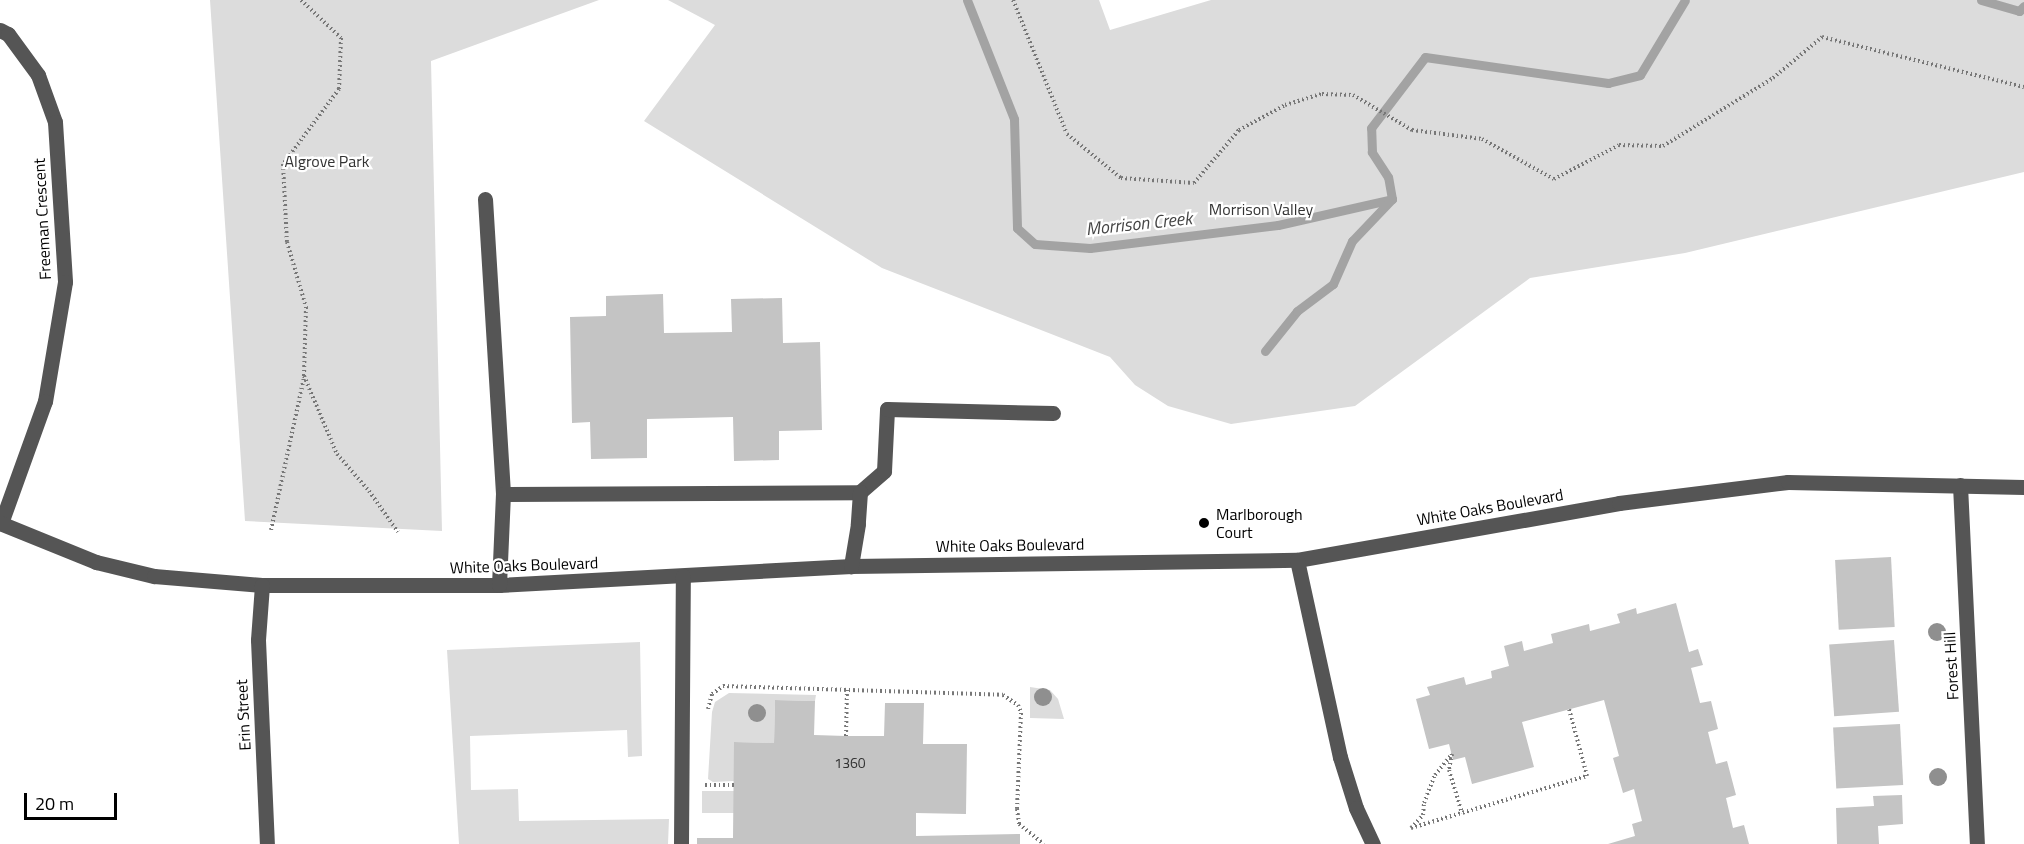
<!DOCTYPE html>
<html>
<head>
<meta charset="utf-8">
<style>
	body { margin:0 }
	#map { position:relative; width:2024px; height:844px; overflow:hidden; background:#fff; font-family:"Titillium Web",sans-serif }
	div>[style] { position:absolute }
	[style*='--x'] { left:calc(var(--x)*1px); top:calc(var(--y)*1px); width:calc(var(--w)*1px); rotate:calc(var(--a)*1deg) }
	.green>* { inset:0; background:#dcdcdc; transform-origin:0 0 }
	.stream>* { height:9px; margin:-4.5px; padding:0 4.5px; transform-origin:4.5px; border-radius:4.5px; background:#a3a3a3 }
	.building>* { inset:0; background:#c4c4c4; transform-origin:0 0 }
	.path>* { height:4px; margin-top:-2px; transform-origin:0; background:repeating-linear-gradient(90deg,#777 0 1.5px,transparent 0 4.5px) }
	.minor>* { height:15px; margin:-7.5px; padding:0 7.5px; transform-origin:7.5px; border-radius:7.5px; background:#555 }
	.trees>* { width:18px; height:18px; margin:-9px; border-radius:50%; background:#8f8f8f }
	.dots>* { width:16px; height:16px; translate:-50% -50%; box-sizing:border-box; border:3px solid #fff; border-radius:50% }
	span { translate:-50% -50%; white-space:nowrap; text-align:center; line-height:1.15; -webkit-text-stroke:4.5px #fff; paint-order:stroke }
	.number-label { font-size:14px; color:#313131 }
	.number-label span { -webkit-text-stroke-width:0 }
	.park-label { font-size:16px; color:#333 }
	.street-label { font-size:16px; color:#000 }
	.poi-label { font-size:16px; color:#000 }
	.left { translate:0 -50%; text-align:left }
	.water-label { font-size:18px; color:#444; font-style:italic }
	.scale { position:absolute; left:24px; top:793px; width:93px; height:27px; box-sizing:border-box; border:3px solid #000; border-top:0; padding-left:8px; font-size:18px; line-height:21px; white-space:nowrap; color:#000; -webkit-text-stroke:4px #fff; paint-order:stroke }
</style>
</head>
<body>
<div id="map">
	<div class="green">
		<i style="clip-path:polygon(210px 0,599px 0,431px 61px,442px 531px,245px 521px)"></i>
		<i style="clip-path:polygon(668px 0,1099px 0,1110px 30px,1211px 0,2024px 0,2024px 172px,1685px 253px,1530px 278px,1355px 406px,1231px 424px,1168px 406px,1135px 385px,1110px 357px,882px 268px,644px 121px,715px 25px)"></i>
		<i style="clip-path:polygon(640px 642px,642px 756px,628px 757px,627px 730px,470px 736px,471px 790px,518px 789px,519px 821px,669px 819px,668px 844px,459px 844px,447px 650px)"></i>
		<i style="clip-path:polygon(1030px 687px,1050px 690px,1058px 699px,1064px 719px,1030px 718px)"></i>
		<i style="clip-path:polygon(729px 693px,816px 695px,815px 701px,775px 700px,774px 743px,734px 742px,734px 781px,713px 782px,708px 779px,712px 712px,715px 702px)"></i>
		<i style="left:702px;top:791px;width:32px;height:22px"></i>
	</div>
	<div class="stream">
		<i style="--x:967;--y:0;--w:128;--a:68.4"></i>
		<i style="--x:1014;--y:119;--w:109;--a:88.4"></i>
		<i style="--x:1017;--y:228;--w:24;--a:42"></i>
		<i style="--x:1035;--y:244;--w:55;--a:4.2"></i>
		<i style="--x:1090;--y:248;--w:189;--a:-7"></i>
		<i style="--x:1278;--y:225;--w:117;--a:-12.8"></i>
		<i style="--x:1392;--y:199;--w:22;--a:-100"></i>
		<i style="--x:1388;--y:177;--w:30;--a:-123"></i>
		<i style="--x:1372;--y:152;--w:24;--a:-92"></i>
		<i style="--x:1371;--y:128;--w:89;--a:-52.7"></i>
		<i style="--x:1425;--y:57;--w:185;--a:8.1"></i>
		<i style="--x:1608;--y:83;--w:33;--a:-14"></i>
		<i style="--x:1640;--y:75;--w:87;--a:-59"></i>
		<i style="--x:1981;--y:0;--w:40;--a:16"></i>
		<i style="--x:2019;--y:11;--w:7;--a:-45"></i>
		<i style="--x:1265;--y:351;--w:51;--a:-51.3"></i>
		<i style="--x:1297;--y:311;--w:45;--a:-36.9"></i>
		<i style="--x:1333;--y:284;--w:47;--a:-66.2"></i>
		<i style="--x:1352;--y:241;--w:58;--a:-46.4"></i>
	</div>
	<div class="building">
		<i style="clip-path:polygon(663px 294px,664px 333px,732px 332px,731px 299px,782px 298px,783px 343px,820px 342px,822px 430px,779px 431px,779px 460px,734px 461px,733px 417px,647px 419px,647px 458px,591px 459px,590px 422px,572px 423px,570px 317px,606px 316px,606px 296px)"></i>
		<i style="left:1891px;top:557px;width:70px;height:56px;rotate:87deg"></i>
		<i style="clip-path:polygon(1676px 603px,1689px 652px,1698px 649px,1703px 665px,1691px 668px,1700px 703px,1711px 701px,1718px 729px,1708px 732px,1716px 764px,1727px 761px,1736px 795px,1726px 798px,1733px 828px,1744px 825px,1749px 844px,1608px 844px,1635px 836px,1632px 824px,1642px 821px,1634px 789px,1623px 793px,1613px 758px,1619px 756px,1604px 700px,1522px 722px,1534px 767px,1472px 784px,1465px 757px,1453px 760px,1449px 744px,1429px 749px,1416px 699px,1430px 695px,1427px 687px,1464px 677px,1466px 685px,1492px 678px,1491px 671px,1509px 666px,1504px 646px,1522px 641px,1524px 651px,1553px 643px,1551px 634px,1589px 624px,1590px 631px,1620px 623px,1617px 614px,1636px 608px,1637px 614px)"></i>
		<i style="left:1894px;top:640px;width:72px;height:65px;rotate:86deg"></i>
		<i style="clip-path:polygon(775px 700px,815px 701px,814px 735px,846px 736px,884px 736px,885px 703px,924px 703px,923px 744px,967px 744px,966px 814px,916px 813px,916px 836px,1020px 834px,1020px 844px,697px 844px,697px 838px,733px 838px,734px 742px,774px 743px)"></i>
		<i style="left:1900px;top:724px;width:61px;height:67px;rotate:87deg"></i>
		<i style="clip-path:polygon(1902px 795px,1903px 824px,1878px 826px,1879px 844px,1837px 844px,1836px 808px,1874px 806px,1873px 796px)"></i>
	</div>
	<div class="path">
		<i style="--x:301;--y:0;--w:55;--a:43.5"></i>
		<i style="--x:341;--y:38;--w:51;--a:92.2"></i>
		<i style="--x:339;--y:89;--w:94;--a:126.7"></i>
		<i style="--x:283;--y:164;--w:78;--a:87.1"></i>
		<i style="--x:287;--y:242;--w:68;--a:73.7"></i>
		<i style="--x:306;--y:307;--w:69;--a:91.7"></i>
		<i style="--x:304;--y:376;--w:85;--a:67.1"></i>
		<i style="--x:337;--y:454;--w:49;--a:49.1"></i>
		<i style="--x:369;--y:491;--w:50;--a:54.7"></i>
		<i style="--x:1013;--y:0;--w:144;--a:68.1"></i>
		<i style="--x:1067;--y:134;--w:70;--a:39.2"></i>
		<i style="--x:1121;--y:178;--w:73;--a:3.9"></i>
		<i style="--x:1194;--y:183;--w:70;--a:-49.7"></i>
		<i style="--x:1239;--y:130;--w:52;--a:-28.5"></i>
		<i style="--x:1285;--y:105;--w:39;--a:-17"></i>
		<i style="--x:1322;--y:94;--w:31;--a:2"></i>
		<i style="--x:1353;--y:95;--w:69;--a:30.7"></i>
		<i style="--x:1412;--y:130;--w:71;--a:7.3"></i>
		<i style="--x:1482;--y:139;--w:82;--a:29.1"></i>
		<i style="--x:1554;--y:179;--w:73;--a:-27.6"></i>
		<i style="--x:1619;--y:145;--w:44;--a:1.3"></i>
		<i style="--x:1663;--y:146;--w:129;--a:-31.7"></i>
		<i style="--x:1773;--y:78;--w:64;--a:-39.9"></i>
		<i style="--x:1822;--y:37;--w:208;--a:13.9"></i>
		<i style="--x:271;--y:530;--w:157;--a:-77.8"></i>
		<i style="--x:708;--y:709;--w:16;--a:-75"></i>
		<i style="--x:712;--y:694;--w:14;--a:-36"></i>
		<i style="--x:723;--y:686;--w:280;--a:1.8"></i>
		<i style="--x:1003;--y:695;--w:18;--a:34"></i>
		<i style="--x:1018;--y:705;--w:9;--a:69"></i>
		<i style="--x:1021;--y:713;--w:96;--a:92.4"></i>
		<i style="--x:1017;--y:809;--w:15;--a:82"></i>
		<i style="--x:1019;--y:824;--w:32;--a:39"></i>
		<i style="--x:846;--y:736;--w:46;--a:-88.8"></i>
		<i style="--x:705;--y:785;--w:29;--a:0"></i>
		<i style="--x:1411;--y:828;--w:184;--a:-16.5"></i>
		<i style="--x:1587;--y:776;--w:69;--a:-105"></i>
		<i style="--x:1411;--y:828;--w:18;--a:-47"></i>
		<i style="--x:1423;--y:815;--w:12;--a:-85"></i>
		<i style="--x:1424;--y:803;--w:30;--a:-69"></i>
		<i style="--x:1435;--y:775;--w:27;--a:-51"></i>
		<i style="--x:1452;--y:754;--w:16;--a:101"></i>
		<i style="--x:1449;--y:770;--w:45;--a:73.2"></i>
	</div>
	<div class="minor">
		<i style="--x:0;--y:30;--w:9;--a:27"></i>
		<i style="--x:8;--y:34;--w:51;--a:53.8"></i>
		<i style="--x:38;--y:75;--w:50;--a:70.1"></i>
		<i style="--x:55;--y:122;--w:160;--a:86.4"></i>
		<i style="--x:65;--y:282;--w:121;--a:99.5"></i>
		<i style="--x:45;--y:401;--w:130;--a:109.8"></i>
		<i style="--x:485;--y:199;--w:296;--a:86.5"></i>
		<i style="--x:1960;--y:485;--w:359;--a:87.3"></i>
		<i style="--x:860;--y:492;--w:32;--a:-41"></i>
		<i style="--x:884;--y:471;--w:62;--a:-87.2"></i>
		<i style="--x:887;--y:409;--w:166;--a:1.4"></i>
		<i style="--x:0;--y:523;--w:104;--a:22.1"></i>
		<i style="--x:96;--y:562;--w:60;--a:13.6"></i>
		<i style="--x:154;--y:576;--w:108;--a:4.8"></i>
		<i style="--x:262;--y:585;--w:237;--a:0"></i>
		<i style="--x:499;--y:585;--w:353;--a:-3.1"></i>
		<i style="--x:851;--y:566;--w:446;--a:-0.8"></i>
		<i style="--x:1297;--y:560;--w:327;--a:-10"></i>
		<i style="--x:1619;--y:503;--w:170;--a:-7.1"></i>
		<i style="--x:1788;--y:482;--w:236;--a:1.2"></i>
		<i style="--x:1297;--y:560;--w:202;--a:77.7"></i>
		<i style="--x:1340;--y:757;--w:53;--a:72.6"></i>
		<i style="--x:1356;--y:808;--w:40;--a:65"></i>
		<i style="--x:262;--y:585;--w:55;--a:94.2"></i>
		<i style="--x:258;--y:640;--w:204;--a:87.5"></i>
		<i style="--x:499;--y:585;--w:91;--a:-87.5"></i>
		<i style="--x:503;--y:494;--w:357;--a:-0.3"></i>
		<i style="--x:860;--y:492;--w:32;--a:94"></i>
		<i style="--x:858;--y:524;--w:43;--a:99.5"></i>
		<i style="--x:681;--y:844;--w:268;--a:-89.6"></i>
	</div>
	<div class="trees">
		<i style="left:1937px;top:632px"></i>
		<i style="left:1043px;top:697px"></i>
		<i style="left:757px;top:713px"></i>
		<i style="left:1938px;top:777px"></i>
	</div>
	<div class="dots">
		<i style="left:1204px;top:523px;background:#000"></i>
	</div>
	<div class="number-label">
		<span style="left:850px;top:763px">1360</span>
	</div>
	<div class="park-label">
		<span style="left:327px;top:161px">Algrove Park</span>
		<span style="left:1261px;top:209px">Morrison Valley</span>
	</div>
	<div class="street-label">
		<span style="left:42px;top:219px;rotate:-93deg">Freeman Crescent</span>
		<span style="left:1490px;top:507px;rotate:-10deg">White Oaks Boulevard</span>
		<span style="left:1010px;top:545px;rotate:-1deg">White Oaks Boulevard</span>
		<span style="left:524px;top:565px;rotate:-2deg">White Oaks Boulevard</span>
		<span style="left:1951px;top:666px;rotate:-93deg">Forest Hill</span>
		<span style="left:243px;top:715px;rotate:-93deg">Erin Street</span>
	</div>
	<div class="poi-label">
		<span class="left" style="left:1216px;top:523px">Marlborough<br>Court</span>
	</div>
	<div class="water-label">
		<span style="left:1139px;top:224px;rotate:-6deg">Morrison Creek</span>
	</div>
	<div class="scale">20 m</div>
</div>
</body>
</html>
